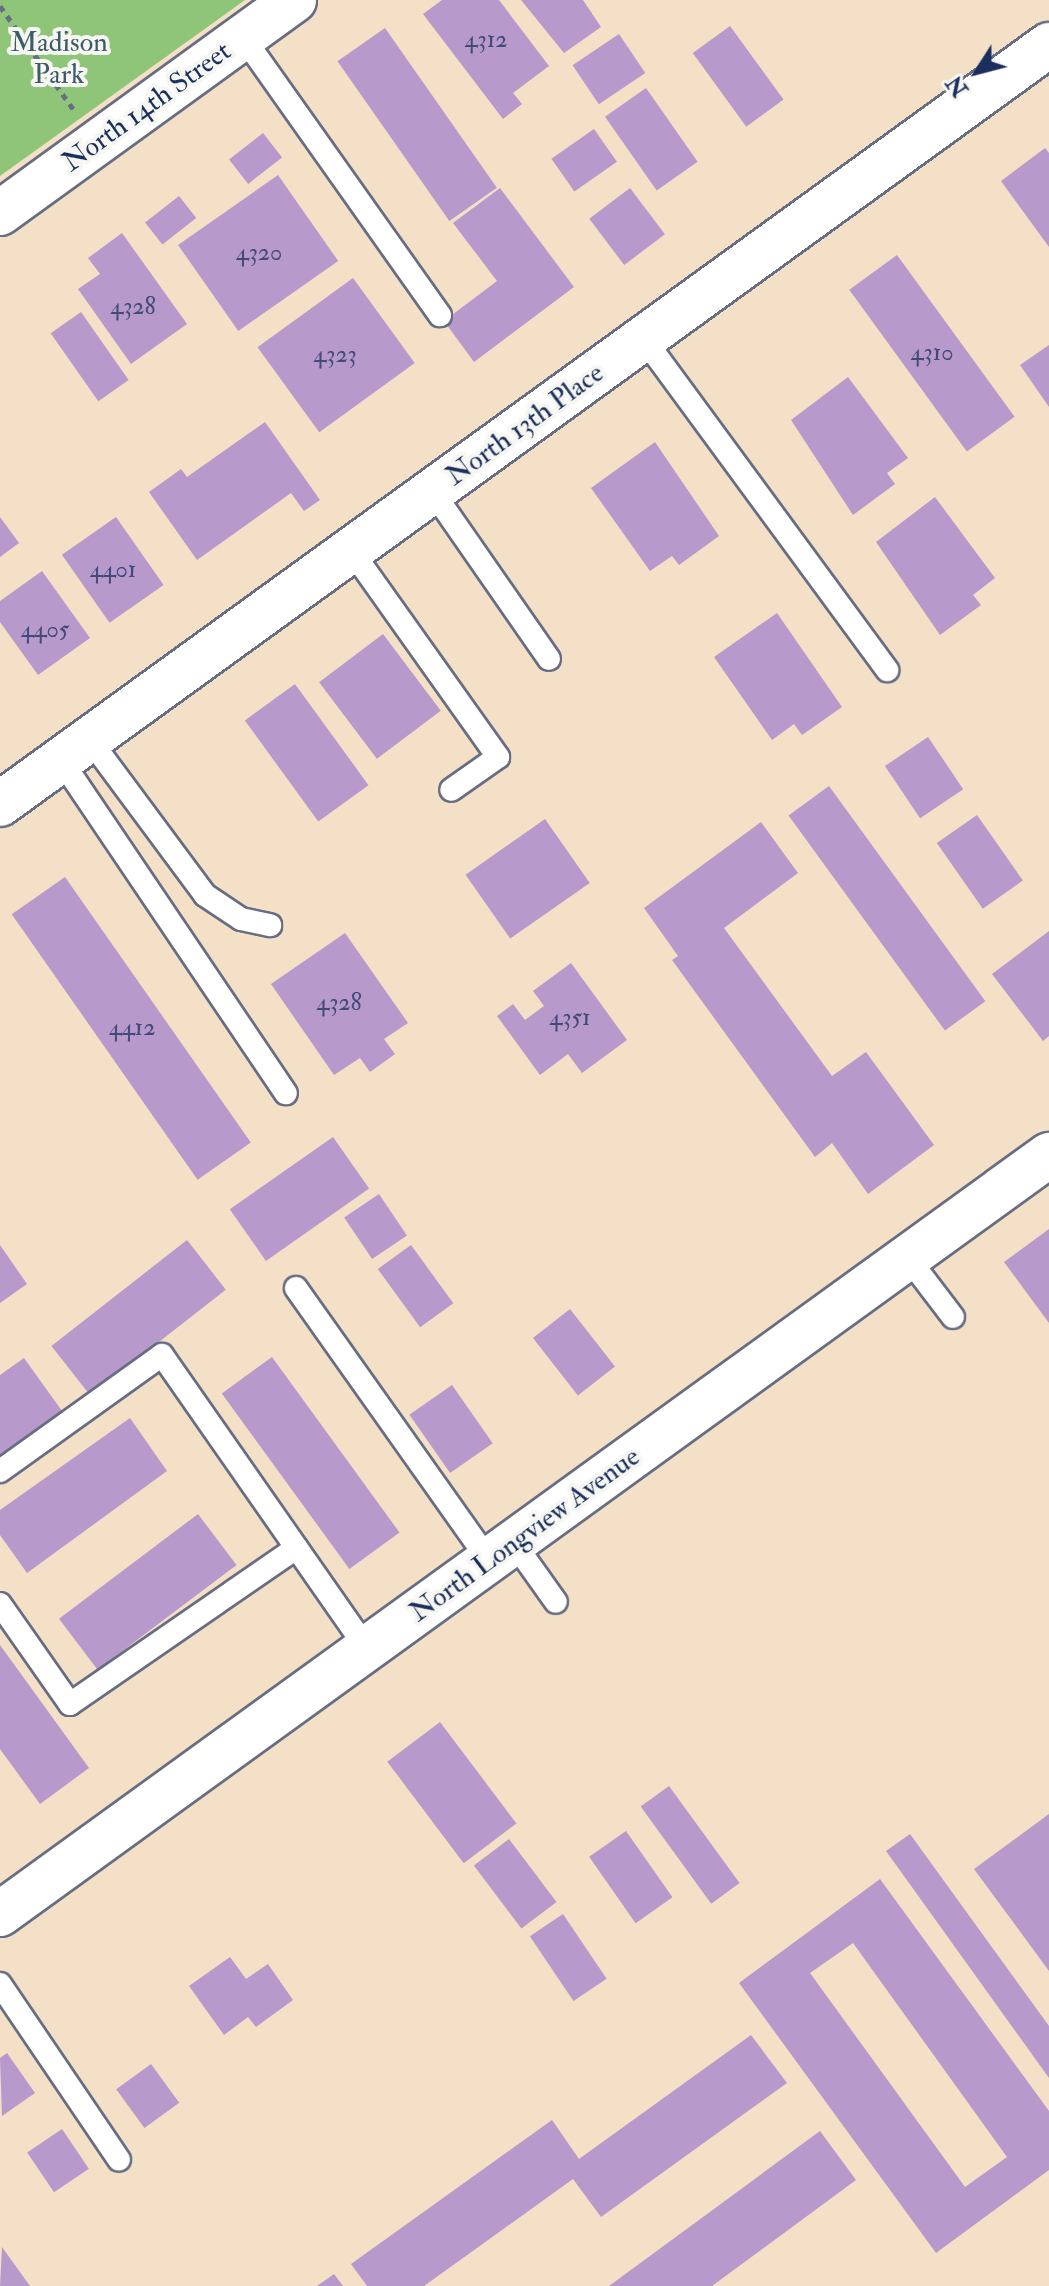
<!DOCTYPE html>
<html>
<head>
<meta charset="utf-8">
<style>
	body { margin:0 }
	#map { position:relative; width:1049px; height:2286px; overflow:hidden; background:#f4e0c6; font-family:"IM FELL Double Pica",serif }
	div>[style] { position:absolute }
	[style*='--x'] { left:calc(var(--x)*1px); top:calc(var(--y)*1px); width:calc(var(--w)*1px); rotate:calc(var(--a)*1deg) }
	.green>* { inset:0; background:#8ec578 }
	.building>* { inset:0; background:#b799cc; transform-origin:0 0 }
	.path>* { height:5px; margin-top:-2.5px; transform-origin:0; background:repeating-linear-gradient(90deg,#676d82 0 6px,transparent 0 12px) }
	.roads { filter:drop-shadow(2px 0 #676d82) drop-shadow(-2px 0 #676d82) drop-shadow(0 2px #676d82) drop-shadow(0 -2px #676d82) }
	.service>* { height:22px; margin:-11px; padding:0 11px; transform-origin:11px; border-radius:11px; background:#fff }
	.minor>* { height:44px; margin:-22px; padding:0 22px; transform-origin:22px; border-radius:22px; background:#fff }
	span { translate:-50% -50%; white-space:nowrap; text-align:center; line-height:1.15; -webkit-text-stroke:8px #f6f6f2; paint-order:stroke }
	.number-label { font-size:24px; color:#424a7a }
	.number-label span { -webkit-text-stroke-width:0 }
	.park-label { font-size:28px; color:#3e5c66 }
	.street-label { font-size:28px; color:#1b2f5e }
	.north { position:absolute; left:937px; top:32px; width:80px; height:80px; -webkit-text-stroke:6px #f6f6f2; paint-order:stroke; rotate:234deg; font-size:22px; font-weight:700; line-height:32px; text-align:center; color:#1b2f5e }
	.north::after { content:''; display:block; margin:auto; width:28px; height:36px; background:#1b2f5e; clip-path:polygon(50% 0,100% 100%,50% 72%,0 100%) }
</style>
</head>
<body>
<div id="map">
	<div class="green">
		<i style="clip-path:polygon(0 0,245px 0,0 176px)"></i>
	</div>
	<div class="building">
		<i style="clip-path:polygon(442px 0,499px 0,549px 66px,513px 93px,522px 104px,503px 119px,423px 14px)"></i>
		<i style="clip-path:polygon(521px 0,583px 0,601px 27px,564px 53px)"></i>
		<i style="left:730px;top:26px;width:91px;height:46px;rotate:54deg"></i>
		<i style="left:385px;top:28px;width:195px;height:58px;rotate:55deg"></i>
		<i style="left:619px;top:34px;width:47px;height:56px;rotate:56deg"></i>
		<i style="left:646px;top:88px;width:90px;height:50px;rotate:55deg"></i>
		<i style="left:594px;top:129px;width:40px;height:52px;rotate:55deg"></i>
		<i style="left:263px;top:133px;width:31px;height:43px;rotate:52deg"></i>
		<i style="clip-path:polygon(1045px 148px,1049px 153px,1049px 247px,1001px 181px)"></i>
		<i style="left:278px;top:175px;width:105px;height:122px;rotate:55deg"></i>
		<i style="clip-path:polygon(500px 188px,574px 287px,474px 362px,444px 321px,497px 281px,453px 223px)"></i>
		<i style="left:630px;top:188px;width:58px;height:51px;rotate:53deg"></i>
		<i style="left:179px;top:196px;width:28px;height:43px;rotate:52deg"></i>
		<i style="clip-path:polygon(122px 233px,187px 324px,131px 364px,78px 289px,100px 274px,88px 258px)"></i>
		<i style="left:897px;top:255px;width:200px;height:59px;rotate:54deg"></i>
		<i style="left:353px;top:278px;width:105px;height:118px;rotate:54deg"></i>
		<i style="left:81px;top:312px;width:83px;height:37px;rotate:55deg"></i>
		<i style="clip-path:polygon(1049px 345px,1049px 407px,1020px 365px)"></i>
		<i style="clip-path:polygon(848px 377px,908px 458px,887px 473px,895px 484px,853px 515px,791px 420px)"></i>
		<i style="clip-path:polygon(265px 422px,320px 500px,304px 511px,291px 493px,197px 560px,149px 492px,181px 469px,187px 477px)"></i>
		<i style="clip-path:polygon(655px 442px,719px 536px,679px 565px,672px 556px,650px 571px,591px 488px)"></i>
		<i style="clip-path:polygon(935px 497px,995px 578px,973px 595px,981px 605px,940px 635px,876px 542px)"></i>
		<i style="clip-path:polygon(0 517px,19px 543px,0 557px)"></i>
		<i style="left:116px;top:517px;width:83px;height:66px;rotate:55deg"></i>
		<i style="clip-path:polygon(42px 571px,90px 638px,38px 675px,0 622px,0 601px)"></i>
		<i style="clip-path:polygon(777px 613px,842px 707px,802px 735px,794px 724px,772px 740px,714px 657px)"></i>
		<i style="left:383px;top:634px;width:96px;height:80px;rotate:53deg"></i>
		<i style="left:295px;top:684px;width:125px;height:62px;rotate:54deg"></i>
		<i style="left:928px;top:737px;width:63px;height:52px;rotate:56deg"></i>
		<i style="left:829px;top:786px;width:266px;height:50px;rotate:54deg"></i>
		<i style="left:977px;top:815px;width:80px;height:49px;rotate:55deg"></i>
		<i style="left:545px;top:819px;width:78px;height:97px;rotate:55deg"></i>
		<i style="clip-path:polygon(761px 822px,798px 873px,724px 928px,832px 1076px,866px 1052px,934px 1145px,868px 1194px,832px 1143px,815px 1157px,672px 960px,678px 956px,644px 908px)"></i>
		<i style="left:65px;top:877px;width:324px;height:65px;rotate:55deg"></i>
		<i style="clip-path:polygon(1049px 931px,1049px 1036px,1043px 1041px,992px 974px)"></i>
		<i style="clip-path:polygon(345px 933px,408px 1023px,384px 1039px,395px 1054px,370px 1072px,360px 1058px,334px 1075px,271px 984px)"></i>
		<i style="clip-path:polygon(571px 963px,627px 1040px,582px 1073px,568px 1054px,540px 1075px,497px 1016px,513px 1004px,525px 1020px,544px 1006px,533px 991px)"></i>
		<i style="left:333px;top:1137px;width:63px;height:126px;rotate:55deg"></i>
		<i style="left:379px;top:1194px;width:50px;height:42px;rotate:56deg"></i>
		<i style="clip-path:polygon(1049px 1229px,1049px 1323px,1004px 1262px)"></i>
		<i style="left:187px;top:1240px;width:63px;height:172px;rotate:52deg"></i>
		<i style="clip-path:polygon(0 1245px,27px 1284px,0 1303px)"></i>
		<i style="left:411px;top:1245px;width:72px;height:41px;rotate:54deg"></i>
		<i style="left:570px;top:1309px;width:73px;height:47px;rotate:52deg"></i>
		<i style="left:272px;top:1357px;width:217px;height:62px;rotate:54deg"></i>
		<i style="clip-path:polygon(24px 1358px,62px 1411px,0 1456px,0 1375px)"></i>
		<i style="left:452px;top:1385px;width:71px;height:52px;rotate:55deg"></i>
		<i style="clip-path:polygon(130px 1418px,167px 1471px,27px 1573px,0 1535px,0 1510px)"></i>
		<i style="left:198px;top:1514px;width:64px;height:174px;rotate:53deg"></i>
		<i style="clip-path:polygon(0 1645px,89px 1768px,40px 1804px,0 1749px)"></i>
		<i style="left:440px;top:1722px;width:127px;height:66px;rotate:53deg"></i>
		<i style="left:669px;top:1786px;width:120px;height:35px;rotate:54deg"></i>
		<i style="clip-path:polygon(1049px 1814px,1049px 1971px,974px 1869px)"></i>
		<i style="left:626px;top:1831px;width:81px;height:45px;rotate:55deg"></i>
		<i style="clip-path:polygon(910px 1834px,1049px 2026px,1049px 2078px,886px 1851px)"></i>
		<i style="left:509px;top:1839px;width:79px;height:44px;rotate:53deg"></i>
		<i style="clip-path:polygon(evenodd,880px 1879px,1049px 2111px,1049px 2170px,936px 2253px,739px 1983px,880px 1879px,853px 1943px,1007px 2157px,965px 2187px,810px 1973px,853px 1943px)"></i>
		<i style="left:563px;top:1914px;width:78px;height:40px;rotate:56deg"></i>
		<i style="clip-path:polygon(230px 1957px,246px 1979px,268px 1964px,293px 2000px,256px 2027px,248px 2017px,224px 2035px,189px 1986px)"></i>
		<i style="clip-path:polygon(751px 2035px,787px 2083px,601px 2217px,573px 2179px,424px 2286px,367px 2286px,351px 2264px,552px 2120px,579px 2159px)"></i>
		<i style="clip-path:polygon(7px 2053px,35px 2093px,2px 2116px,0 2058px)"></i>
		<i style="left:151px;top:2064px;width:48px;height:43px;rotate:54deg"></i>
		<i style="left:62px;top:2129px;width:48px;height:42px;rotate:56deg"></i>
		<i style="clip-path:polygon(820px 2131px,856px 2180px,712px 2286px,609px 2286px)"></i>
		<i style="clip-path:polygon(2px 2247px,30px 2286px,0 2286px)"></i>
		<i style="clip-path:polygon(334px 2274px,343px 2286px,317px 2286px)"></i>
	</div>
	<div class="path">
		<i style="--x:0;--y:6;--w:128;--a:54.6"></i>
	</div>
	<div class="roads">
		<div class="service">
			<i style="--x:243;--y:37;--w:341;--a:54.7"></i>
			<i style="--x:644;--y:339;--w:411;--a:53.7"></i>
			<i style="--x:433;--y:492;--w:203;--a:55.2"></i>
			<i style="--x:351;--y:550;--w:254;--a:54.6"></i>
			<i style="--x:498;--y:757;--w:57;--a:144.9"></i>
			<i style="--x:90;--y:740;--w:193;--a:53.4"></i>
			<i style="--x:205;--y:895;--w:43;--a:33.7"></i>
			<i style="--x:241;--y:919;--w:30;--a:12"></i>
			<i style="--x:61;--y:760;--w:402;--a:56"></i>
			<i style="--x:908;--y:1258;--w:74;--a:52.7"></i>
			<i style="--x:296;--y:1288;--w:334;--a:54.7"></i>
			<i style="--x:0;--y:1471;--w:199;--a:-35.6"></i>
			<i style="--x:162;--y:1355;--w:358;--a:55.1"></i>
			<i style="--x:514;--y:1543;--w:72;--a:54.6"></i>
			<i style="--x:0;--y:1604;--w:122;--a:55"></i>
			<i style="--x:70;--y:1704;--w:275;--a:-34.6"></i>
			<i style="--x:0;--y:1984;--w:212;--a:55.9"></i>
		</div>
		<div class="minor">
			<i style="--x:0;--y:213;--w:363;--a:-35.9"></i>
			<i style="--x:0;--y:804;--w:1295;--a:-35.89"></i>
			<i style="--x:0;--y:1914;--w:1295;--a:-35.89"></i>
		</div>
	</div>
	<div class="number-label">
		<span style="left:486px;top:40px">4312</span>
		<span style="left:259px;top:253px">4320</span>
		<span style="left:133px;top:307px">4328</span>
		<span style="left:932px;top:353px">4310</span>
		<span style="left:335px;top:355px">4323</span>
		<span style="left:113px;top:570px">4401</span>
		<span style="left:45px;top:630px">4405</span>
		<span style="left:339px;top:1003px">4328</span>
		<span style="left:570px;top:1018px">4351</span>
		<span style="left:132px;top:1028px">4412</span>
	</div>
	<div class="park-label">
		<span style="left:59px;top:59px">Madison<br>Park</span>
	</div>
	<div class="street-label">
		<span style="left:147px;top:107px;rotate:-36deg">North 14th Street</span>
		<span style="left:525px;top:425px;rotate:-36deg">North 13th Place</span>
		<span style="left:525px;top:1535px;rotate:-36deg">North Longview Avenue</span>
	</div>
	<div class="north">N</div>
</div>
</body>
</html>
